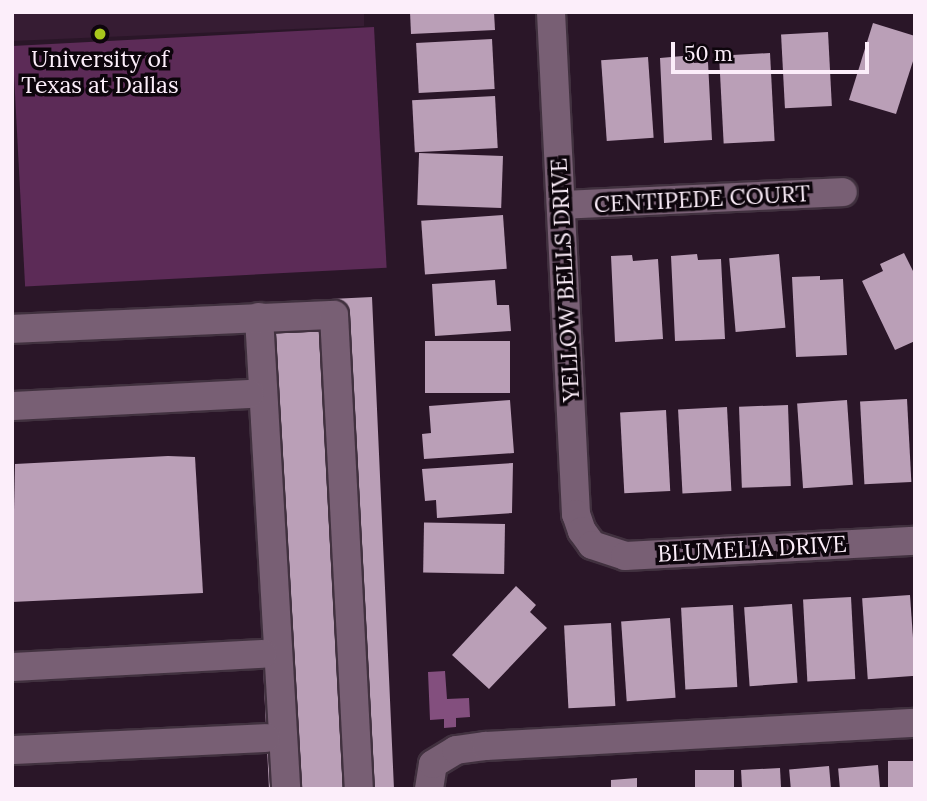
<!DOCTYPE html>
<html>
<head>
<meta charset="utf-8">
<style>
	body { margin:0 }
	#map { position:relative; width:927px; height:801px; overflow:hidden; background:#2a1628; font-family:Lora,serif }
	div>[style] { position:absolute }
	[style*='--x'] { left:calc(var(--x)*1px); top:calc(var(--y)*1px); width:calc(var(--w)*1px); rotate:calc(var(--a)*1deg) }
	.built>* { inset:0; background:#361c33 }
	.green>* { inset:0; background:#5c2b57; transform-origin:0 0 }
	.water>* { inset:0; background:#834f7e }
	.building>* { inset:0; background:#ba9fb7; transform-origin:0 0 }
	.roads { filter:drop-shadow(2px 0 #41313f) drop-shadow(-2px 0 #41313f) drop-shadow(0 2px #41313f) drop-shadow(0 -2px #41313f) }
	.minor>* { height:28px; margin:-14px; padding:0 14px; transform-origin:14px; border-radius:14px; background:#785f74 }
	.dots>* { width:19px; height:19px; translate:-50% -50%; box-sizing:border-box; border:4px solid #0d050c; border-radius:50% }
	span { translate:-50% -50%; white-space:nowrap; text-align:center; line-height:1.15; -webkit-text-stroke:7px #0d050c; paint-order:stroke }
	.poi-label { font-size:23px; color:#fceefa }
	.street-label { font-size:23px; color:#fceefa }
	.frame { position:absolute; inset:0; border:14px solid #fceefa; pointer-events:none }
	.scale { position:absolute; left:671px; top:42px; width:198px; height:32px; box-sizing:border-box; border:4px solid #fceefa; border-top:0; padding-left:9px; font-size:21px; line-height:24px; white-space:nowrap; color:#fceefa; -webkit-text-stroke:5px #0d050c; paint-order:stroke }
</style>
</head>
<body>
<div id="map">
	<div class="built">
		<i style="clip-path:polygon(12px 12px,364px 12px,364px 26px,12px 41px)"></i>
	</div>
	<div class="green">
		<i style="left:374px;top:27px;width:241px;height:362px;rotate:87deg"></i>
	</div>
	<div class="water">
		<i style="clip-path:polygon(445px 671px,447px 699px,469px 698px,470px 717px,456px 718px,456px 727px,444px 728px,444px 719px,430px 720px,428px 672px)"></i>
	</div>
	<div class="building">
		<i style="clip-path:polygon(410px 12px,494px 12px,495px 30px,411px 34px)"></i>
		<i style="clip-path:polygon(873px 23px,915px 36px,915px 55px,896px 114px,849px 100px)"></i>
		<i style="left:828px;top:32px;width:74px;height:47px;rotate:87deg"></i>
		<i style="left:492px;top:39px;width:50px;height:76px;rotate:87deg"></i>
		<i style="left:770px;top:53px;width:88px;height:51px;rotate:87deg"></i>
		<i style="clip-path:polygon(694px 55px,694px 63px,708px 62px,712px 140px,664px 143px,660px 58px)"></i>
		<i style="left:648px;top:57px;width:81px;height:47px;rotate:86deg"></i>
		<i style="left:495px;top:96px;width:52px;height:83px;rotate:87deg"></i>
		<i style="left:503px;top:156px;width:52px;height:84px;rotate:92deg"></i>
		<i style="left:503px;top:215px;width:54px;height:82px;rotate:86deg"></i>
		<i style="clip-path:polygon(904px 253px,915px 275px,915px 341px,895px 350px,862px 281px,883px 271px,880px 264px)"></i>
		<i style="clip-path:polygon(697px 254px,698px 260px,721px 259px,725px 339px,675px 341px,671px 256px)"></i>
		<i style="left:779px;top:254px;width:74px;height:50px;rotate:85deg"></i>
		<i style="clip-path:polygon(632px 255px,633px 261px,658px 259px,663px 339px,615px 342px,611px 256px)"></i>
		<i style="clip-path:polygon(820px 276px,820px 280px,843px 279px,847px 355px,796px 357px,792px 277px)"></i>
		<i style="clip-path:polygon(495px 280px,497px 305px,509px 305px,511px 331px,435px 336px,432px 284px)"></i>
		<i style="clip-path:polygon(372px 297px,394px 789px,269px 789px,247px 334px,64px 342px,63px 312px)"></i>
		<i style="left:510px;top:341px;width:52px;height:85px;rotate:90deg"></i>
		<i style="left:907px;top:399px;width:83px;height:47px;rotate:87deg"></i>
		<i style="clip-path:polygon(510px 400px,514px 453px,424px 459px,422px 434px,431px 433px,429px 406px)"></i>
		<i style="left:847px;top:400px;width:85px;height:50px;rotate:86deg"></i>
		<i style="left:788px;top:405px;width:81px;height:49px;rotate:88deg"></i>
		<i style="left:727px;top:407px;width:84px;height:49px;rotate:87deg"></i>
		<i style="left:666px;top:410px;width:81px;height:46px;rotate:87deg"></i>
		<i style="clip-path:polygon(168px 456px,195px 457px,203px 593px,12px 602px,15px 464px)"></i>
		<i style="clip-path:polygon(513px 463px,512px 513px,437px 518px,436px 500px,425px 501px,422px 469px)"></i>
		<i style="left:505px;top:524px;width:50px;height:81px;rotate:91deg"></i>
		<i style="clip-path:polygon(516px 586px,536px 605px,530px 612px,547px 628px,489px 689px,452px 655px)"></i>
		<i style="left:910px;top:595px;width:81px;height:48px;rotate:86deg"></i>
		<i style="left:851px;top:597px;width:82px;height:48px;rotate:87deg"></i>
		<i style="left:792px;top:604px;width:79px;height:48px;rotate:86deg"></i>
		<i style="left:733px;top:605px;width:82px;height:52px;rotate:87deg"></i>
		<i style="left:670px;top:618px;width:80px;height:49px;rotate:86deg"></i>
		<i style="left:611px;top:623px;width:83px;height:47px;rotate:87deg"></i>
		<i style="left:915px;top:761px;width:28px;height:27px;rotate:90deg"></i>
		<i style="left:878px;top:765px;width:24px;height:40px;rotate:85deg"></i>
		<i style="left:829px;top:766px;width:23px;height:40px;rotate:85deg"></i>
		<i style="left:780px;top:768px;width:21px;height:39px;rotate:87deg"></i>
		<i style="left:734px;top:770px;width:19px;height:39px;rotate:90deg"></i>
		<i style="clip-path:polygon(637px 778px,637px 789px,611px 789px,611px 780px)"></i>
	</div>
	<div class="roads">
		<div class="minor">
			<i style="--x:551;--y:12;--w:503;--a:87.15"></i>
			<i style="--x:576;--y:514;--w:18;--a:71"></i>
			<i style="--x:582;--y:531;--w:17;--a:54"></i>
			<i style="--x:592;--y:545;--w:35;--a:18"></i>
			<i style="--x:625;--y:556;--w:290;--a:-3"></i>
			<i style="--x:561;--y:205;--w:282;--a:-2.6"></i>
			<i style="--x:259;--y:317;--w:473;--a:86.7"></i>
			<i style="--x:12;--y:329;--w:322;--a:-2.5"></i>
			<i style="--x:334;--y:315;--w:475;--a:87"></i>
			<i style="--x:12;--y:406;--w:238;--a:-2.9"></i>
			<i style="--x:12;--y:667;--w:251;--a:-3"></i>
			<i style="--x:12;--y:750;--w:254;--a:-2.7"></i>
			<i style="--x:429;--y:789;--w:25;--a:-81"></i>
			<i style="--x:433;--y:764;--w:27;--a:-31"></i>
			<i style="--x:456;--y:750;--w:30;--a:-8"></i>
			<i style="--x:486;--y:746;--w:430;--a:-3.1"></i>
		</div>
	</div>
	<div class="dots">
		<i style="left:100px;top:34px;background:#a8c71c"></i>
	</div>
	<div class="poi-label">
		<span style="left:100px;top:72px">University of<br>Texas at Dallas</span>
	</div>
	<div class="street-label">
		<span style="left:702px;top:199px;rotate:-3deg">CENTIPEDE COURT</span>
		<span style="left:565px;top:280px;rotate:-93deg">YELLOW BELLS DRIVE</span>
		<span style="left:752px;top:549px;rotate:-3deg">BLUMELIA DRIVE</span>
	</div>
	<div class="frame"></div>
	<div class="scale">50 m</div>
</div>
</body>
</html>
